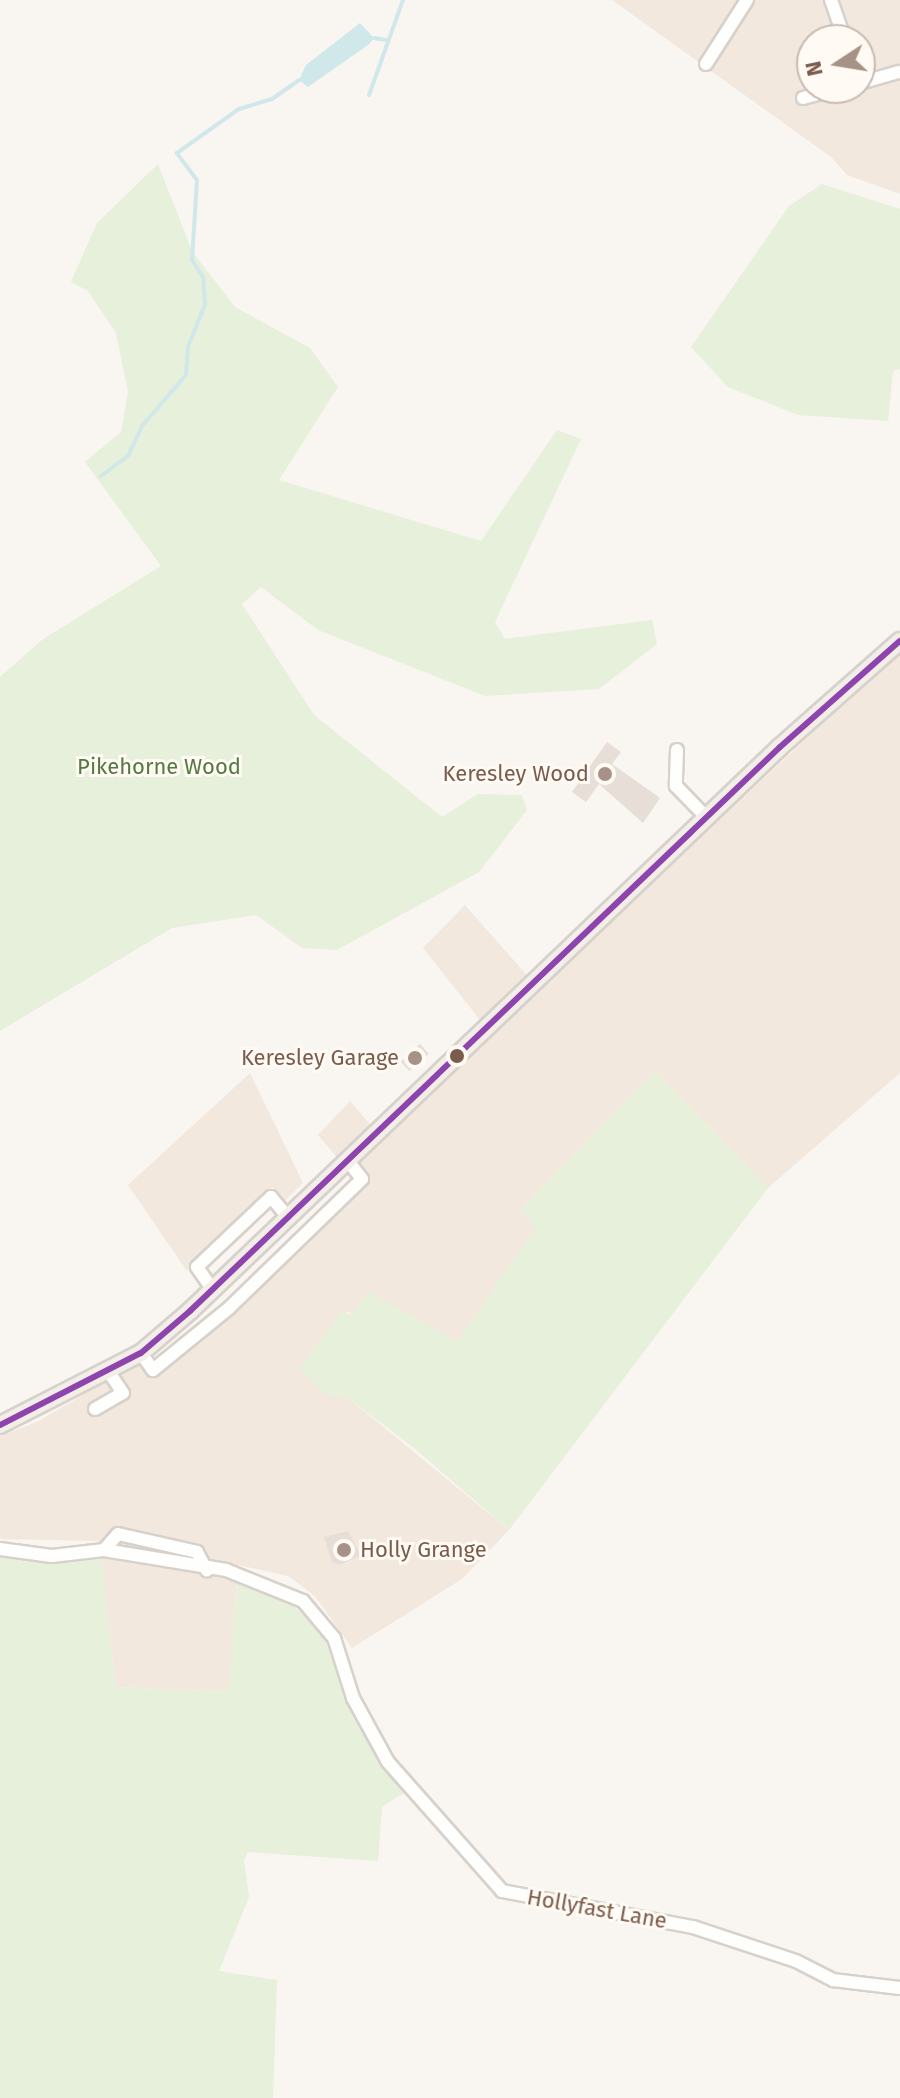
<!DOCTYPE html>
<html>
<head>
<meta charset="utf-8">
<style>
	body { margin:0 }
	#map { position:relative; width:900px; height:2098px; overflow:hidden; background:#f9f5f0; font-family:"Fira Sans",sans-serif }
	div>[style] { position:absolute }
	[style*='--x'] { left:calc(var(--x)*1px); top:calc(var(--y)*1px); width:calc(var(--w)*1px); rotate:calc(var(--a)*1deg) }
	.residential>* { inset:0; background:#f2e8de }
	.green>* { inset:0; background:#e7f0db }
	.water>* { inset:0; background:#d0e8ea }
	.stream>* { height:4px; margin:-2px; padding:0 2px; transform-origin:2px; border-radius:2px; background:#d0e8ea }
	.building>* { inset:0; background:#e6ded7; transform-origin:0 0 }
	.roads { filter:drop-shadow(2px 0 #d7d1cb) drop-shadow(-2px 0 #d7d1cb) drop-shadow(0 2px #d7d1cb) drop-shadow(0 -2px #d7d1cb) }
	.minor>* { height:12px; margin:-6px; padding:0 6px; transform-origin:6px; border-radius:6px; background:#fefefd }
	.major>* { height:16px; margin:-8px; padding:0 8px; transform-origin:8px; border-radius:8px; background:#f3eee8 }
	.bus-1>* { height:6px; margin:-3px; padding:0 3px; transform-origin:3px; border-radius:3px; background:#8e44ad }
	.dots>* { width:22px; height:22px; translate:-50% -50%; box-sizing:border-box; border:4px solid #fffaf3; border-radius:50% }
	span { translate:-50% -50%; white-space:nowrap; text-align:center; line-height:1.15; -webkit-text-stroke:6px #fffaf3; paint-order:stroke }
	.park-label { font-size:22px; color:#537a41 }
	.poi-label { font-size:22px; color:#7a5c4d }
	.right { translate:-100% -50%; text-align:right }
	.left { translate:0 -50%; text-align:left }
	.street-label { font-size:22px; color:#7a5c4d }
	.north { position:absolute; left:796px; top:24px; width:80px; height:80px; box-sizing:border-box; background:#fffaf3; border:2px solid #cabbb1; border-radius:50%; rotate:258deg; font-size:22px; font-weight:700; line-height:32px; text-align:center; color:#7a5c4d }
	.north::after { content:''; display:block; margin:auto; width:28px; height:36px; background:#a69286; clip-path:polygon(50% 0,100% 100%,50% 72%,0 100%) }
</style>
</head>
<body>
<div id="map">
	<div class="residential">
		<i style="clip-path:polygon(evenodd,612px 0,900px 0,900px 194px,847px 175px,831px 157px,612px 0,812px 40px,860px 40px,860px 88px,812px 88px,812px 40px)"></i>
		<i style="clip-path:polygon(900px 651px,900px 1073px,768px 1188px,655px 1071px,520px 1210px,537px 1227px,457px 1342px,343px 1311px,347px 1397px,509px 1530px,462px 1579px,352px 1648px,315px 1596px,288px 1576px,238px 1565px,229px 1692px,116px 1687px,99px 1541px,0 1539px,0 1436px,39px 1421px,142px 1360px,154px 1373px,206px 1337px,360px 1185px,318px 1135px,350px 1101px,382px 1138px,492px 1035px,423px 948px,465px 905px,539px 989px)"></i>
		<i style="clip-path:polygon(250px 1073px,303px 1183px,285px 1201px,273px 1187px,187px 1271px,128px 1185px)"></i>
	</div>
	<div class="green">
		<i style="clip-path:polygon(158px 164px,192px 251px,235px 307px,310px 348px,338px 387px,279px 480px,481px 541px,557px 430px,581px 439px,495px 622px,505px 639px,652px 620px,657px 644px,599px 689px,485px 696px,318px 630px,261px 587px,242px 604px,314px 715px,442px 817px,478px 794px,522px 795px,527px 810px,479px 872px,337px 950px,302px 948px,256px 915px,172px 928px,0 1031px,0 677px,43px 639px,161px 566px,85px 462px,121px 432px,128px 392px,116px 333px,88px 291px,71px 282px,97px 223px)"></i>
		<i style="clip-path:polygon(822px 184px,900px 209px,900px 369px,893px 371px,888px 421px,798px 415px,728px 387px,691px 347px,789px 206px)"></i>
		<i style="clip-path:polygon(655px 1071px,768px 1188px,509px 1530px,415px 1449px,347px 1397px,325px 1395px,299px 1368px,343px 1310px,350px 1315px,370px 1292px,457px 1342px,536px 1227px,520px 1210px)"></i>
		<i style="clip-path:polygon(101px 1556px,116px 1687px,228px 1692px,237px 1582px,254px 1586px,288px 1600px,323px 1634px,342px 1689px,405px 1792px,382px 1807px,378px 1861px,248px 1852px,244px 1860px,249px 1897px,219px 1971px,277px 1980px,273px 2098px,0 2098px,0 1557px,64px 1562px)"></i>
	</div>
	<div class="water">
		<i style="clip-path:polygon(360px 23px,374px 38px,368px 45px,308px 87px,299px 80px,306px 65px)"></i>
	</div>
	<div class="stream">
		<i style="--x:374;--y:38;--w:13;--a:9"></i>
		<i style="--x:369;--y:95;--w:101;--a:-70.3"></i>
		<i style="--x:101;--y:476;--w:34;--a:-37"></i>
		<i style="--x:128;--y:456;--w:33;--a:-65"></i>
		<i style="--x:142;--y:426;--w:67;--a:-49.2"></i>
		<i style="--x:186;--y:375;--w:28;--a:-86"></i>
		<i style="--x:188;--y:347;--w:46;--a:-68.4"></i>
		<i style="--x:205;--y:304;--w:27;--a:-94"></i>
		<i style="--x:203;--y:277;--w:20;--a:-123"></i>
		<i style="--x:192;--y:260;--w:80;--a:-86.4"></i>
		<i style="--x:197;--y:180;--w:34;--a:-127"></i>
		<i style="--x:177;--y:153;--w:76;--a:-35.4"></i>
		<i style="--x:239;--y:109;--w:34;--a:-17"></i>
		<i style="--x:272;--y:99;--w:33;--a:-35"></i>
	</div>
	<div class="building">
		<i style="clip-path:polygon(607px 742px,621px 752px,612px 764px,660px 798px,643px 823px,599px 784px,586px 802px,572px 792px)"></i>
		<i style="left:420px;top:1044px;width:13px;height:26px;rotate:48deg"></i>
		<i style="clip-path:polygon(348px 1531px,361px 1555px,340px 1565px,332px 1562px,324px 1537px)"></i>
	</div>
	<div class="roads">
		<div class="minor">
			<i style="--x:831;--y:0;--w:42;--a:70.7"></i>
			<i style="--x:706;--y:64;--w:76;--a:-57.4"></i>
			<i style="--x:860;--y:83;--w:41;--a:-15.8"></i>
			<i style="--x:803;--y:98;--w:39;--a:-15"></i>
			<i style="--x:677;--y:750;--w:36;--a:92"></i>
			<i style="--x:676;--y:786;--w:43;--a:45.9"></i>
			<i style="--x:213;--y:1290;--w:28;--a:-125"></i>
			<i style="--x:197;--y:1267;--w:102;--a:-43.4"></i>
			<i style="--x:271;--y:1197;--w:26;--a:50"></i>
			<i style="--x:141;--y:1353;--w:21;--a:55"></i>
			<i style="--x:153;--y:1370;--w:98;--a:-39.2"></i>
			<i style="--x:229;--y:1308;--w:185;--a:-44.1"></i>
			<i style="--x:362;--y:1179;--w:23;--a:-128"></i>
			<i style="--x:95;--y:1409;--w:32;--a:-30"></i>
			<i style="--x:123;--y:1393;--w:25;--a:-124"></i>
			<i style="--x:0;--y:1549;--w:52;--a:7.7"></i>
			<i style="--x:52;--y:1556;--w:52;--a:-6.6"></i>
			<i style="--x:104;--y:1550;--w:124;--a:9.3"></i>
			<i style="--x:226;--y:1570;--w:83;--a:21.9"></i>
			<i style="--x:303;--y:1601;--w:48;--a:50"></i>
			<i style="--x:334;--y:1638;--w:63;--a:72.4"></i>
			<i style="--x:353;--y:1698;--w:73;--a:61.3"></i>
			<i style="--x:388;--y:1762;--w:172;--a:48.5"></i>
			<i style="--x:502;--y:1891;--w:194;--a:10.7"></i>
			<i style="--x:693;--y:1927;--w:108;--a:18.3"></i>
			<i style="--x:796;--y:1961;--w:42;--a:27.2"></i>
			<i style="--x:833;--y:1980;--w:67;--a:6.8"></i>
			<i style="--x:104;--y:1550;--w:21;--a:-49"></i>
			<i style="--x:118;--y:1534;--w:81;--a:12.8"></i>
			<i style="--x:197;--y:1552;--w:21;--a:62"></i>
		</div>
		<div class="major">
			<i style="--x:0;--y:1425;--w:158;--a:-27.1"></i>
			<i style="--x:141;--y:1353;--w:65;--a:-40.6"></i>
			<i style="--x:190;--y:1311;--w:816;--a:-43.71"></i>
			<i style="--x:780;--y:747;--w:160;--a:-41.5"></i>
		</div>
	</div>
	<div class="bus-1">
		<i style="--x:0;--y:1425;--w:158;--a:-27.1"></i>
		<i style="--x:141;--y:1353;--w:65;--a:-40.6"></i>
		<i style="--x:190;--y:1311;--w:816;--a:-43.71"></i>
		<i style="--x:780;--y:747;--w:160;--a:-41.5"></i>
	</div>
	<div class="dots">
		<i style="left:605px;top:774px;background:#a69286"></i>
		<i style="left:457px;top:1056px;background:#7a5c4d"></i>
		<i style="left:415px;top:1058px;background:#a69286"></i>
		<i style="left:344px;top:1550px;background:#a69286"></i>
	</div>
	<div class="park-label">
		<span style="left:159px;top:767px">Pikehorne Wood</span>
	</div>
	<div class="poi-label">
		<span class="right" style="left:589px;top:774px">Keresley Wood</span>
		<span class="right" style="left:399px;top:1058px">Keresley Garage</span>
		<span class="left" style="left:360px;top:1550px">Holly Grange</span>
	</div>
	<div class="street-label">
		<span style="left:597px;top:1909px;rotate:10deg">Hollyfast Lane</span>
	</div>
	<div class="north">N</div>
</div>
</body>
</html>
